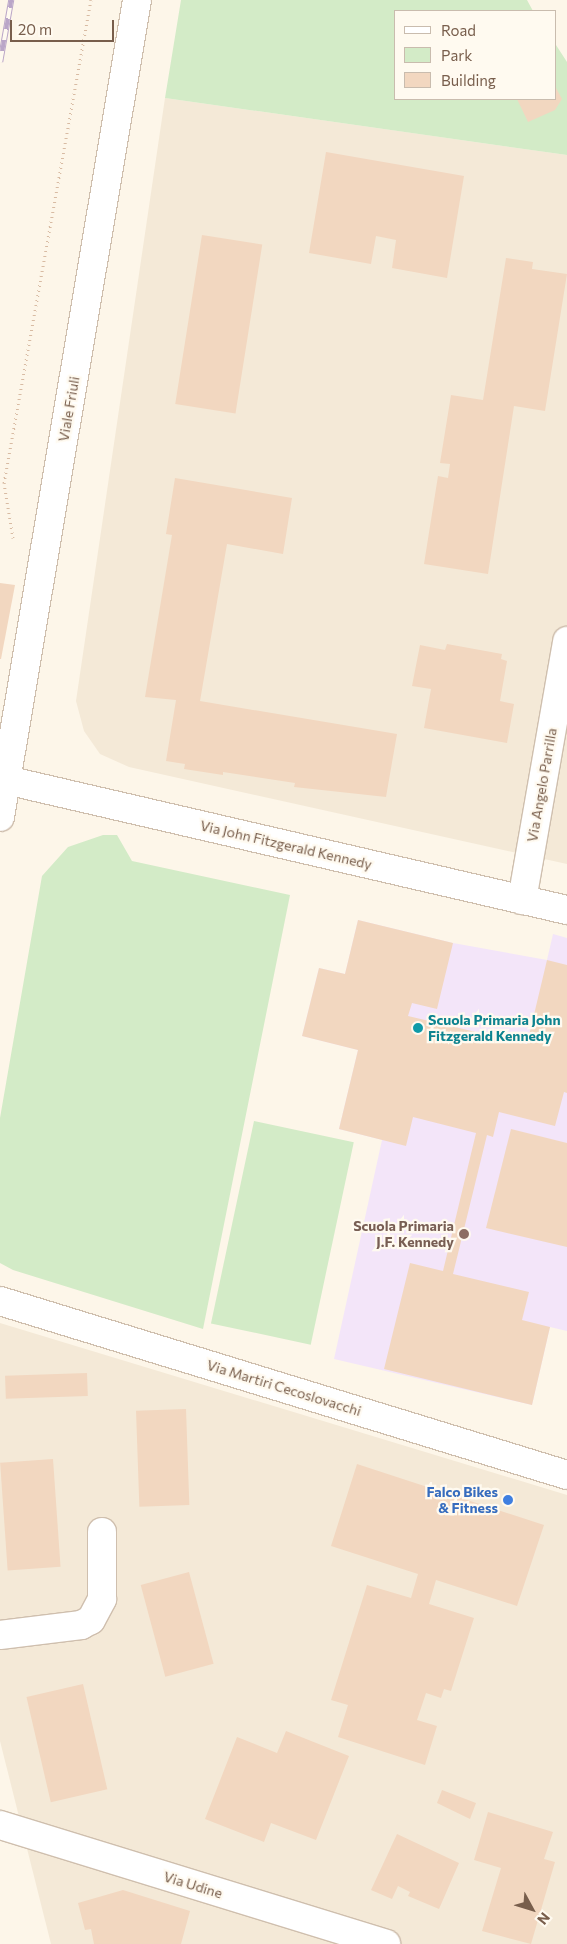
<!DOCTYPE html>
<html>
<head>
<meta charset="utf-8">
<style>
	body { margin:0 }
	#map { position:relative; width:567px; height:1944px; overflow:hidden; background:#fdf6e9; font-family:Commissioner,sans-serif }
	div>[style] { position:absolute }
	[style*='--x'] { left:calc(var(--x)*1px); top:calc(var(--y)*1px); width:calc(var(--w)*1px); rotate:calc(var(--a)*1deg) }
	.residential>* { inset:0; background:#f4e9d7 }
	.education>* { inset:0; background:#f3e5f9 }
	.green>* { inset:0; background:#d3ebc7; transform-origin:0 0 }
	.building>* { inset:0; background:#f2d7c0; transform-origin:0 0 }
	.path>* { height:3px; margin-top:-1.5px; transform-origin:0; background:repeating-linear-gradient(90deg,#d8bba3 0 1px,transparent 0 5px) }
	.roads { filter:drop-shadow(1px 0 #cfbfae) drop-shadow(-1px 0 #cfbfae) drop-shadow(0 1px #cfbfae) drop-shadow(0 -1px #cfbfae) }
	.minor>* { height:28px; margin:-14px; padding:0 14px; transform-origin:14px; border-radius:14px; background:#fff }
	.rail>* { height:5.5px; margin-top:-2.75px; transform-origin:0; background:repeating-linear-gradient(90deg,#fffaf0 0 11px,#baa6c8 0 22px); box-sizing:border-box; border-block:1px solid #baa6c8 }
	.dots>* { width:14px; height:14px; translate:-50% -50%; box-sizing:border-box; border:2px solid #fffaf0; border-radius:50% }
	span { translate:-50% -50%; white-space:nowrap; text-align:center; line-height:1.15; -webkit-text-stroke:4.5px #fffaf0; paint-order:stroke }
	.street-label { font-size:14px; color:#785e4c }
	.culture-label { font-size:14px; color:#0d838f; font-weight:700 }
	.left { translate:0 -50%; text-align:left }
	.education-label { font-size:14px; color:#785e54; font-weight:700 }
	.right { translate:-100% -50%; text-align:right }
	.shop-label { font-size:14px; color:#366cbe; font-weight:700 }
	.legend { position:absolute; left:394px; top:10px; width:162px; height:90px; box-sizing:border-box; background:#fffaf0; border:1px solid #c9bcae; margin:0; padding:6px 9px; list-style:none; font-size:15px; color:#785e4c }
	.legend li { display:flex; align-items:center; gap:10px; height:25px }
	.legend b { width:25px; border:1px solid #c9bcae }
	.north { position:absolute; left:507px; top:1884px; width:50px; height:50px; -webkit-text-stroke:4px #fffaf0; paint-order:stroke; rotate:129deg; font-size:14px; font-weight:700; line-height:20px; text-align:center; color:#785e4c }
	.north::after { content:''; display:block; margin:auto; width:18px; height:22px; background:#785e4c; clip-path:polygon(50% 0,100% 100%,50% 72%,0 100%) }
	.scale { position:absolute; left:10px; top:20px; width:104px; height:22px; box-sizing:border-box; border:2px solid #785e4c; border-top:0; padding-left:6px; font-size:15px; line-height:18px; white-space:nowrap; color:#785e4c; -webkit-text-stroke:4px #fffaf0; paint-order:stroke }
</style>
</head>
<body>
<div id="map">
	<div class="residential">
		<i style="clip-path:polygon(165px 98px,567px 155px,567px 864px,129px 767px,100px 754px,84px 731px,76px 701px)"></i>
		<i style="clip-path:polygon(0 1323px,567px 1495px,567px 1944px,51px 1944px,0 1741px)"></i>
	</div>
	<div class="education">
		<i style="clip-path:polygon(358px 920px,453px 943px,547px 960px,553px 934px,567px 938px,567px 1331px,550px 1327px,532px 1405px,334px 1359px,382px 1140px,339px 1129px,358px 1050px,302px 1036px,319px 968px,345px 974px)"></i>
	</div>
	<div class="green">
		<i style="clip-path:polygon(181px 0,527px 0,533px 11px,396px 11px,396px 99px,556px 99px,556px 45px,567px 62px,567px 155px,165px 98px)"></i>
		<i style="clip-path:polygon(103px 835px,117px 835px,132px 861px,290px 895px,203px 1329px,13px 1270px,0 1263px,0 1118px,42px 876px,68px 847px)"></i>
		<i style="left:254px;top:1121px;width:102px;height:207px;rotate:12deg"></i>
	</div>
	<div class="building">
		<i style="clip-path:polygon(556px 88px,562px 99px,555px 110px,528px 122px,517px 99px,556px 99px)"></i>
		<i style="clip-path:polygon(326px 152px,464px 176px,447px 278px,392px 268px,396px 240px,376px 236px,371px 264px,309px 253px)"></i>
		<i style="left:202px;top:235px;width:61px;height:171px;rotate:9deg"></i>
		<i style="clip-path:polygon(506px 258px,533px 262px,532px 269px,567px 274px,545px 411px,514px 406px,488px 574px,424px 564px,438px 476px,448px 478px,450px 464px,440px 463px,451px 395px,483px 400px)"></i>
		<i style="clip-path:polygon(175px 478px,292px 498px,283px 554px,227px 544px,200px 701px,397px 734px,386px 797px,294px 787px,295px 783px,223px 772px,223px 775px,184px 769px,185px 764px,166px 761px,176px 700px,145px 697px,172px 535px,166px 534px)"></i>
		<i style="clip-path:polygon(0 583px,15px 585px,1px 659px,0 659px)"></i>
		<i style="clip-path:polygon(447px 644px,502px 654px,501px 659px,507px 661px,500px 701px,514px 704px,507px 743px,424px 728px,431px 689px,412px 686px,420px 645px,445px 650px)"></i>
		<i style="clip-path:polygon(358px 920px,453px 943px,437px 1009px,412px 1003px,408px 1016px,527px 1044px,547px 960px,567px 965px,567px 1093px,564px 1092px,555px 1126px,499px 1112px,493px 1137px,487px 1135px,453px 1274px,529px 1292px,522px 1320px,550px 1327px,532px 1405px,384px 1369px,410px 1263px,443px 1271px,476px 1133px,413px 1117px,406px 1146px,339px 1129px,358px 1050px,302px 1036px,319px 968px,345px 974px)"></i>
		<i style="clip-path:polygon(511px 1129px,567px 1143px,567px 1247px,486px 1228px)"></i>
		<i style="left:87px;top:1373px;width:23px;height:82px;rotate:88deg"></i>
		<i style="left:186px;top:1409px;width:96px;height:50px;rotate:88deg"></i>
		<i style="left:53px;top:1459px;width:108px;height:53px;rotate:86deg"></i>
		<i style="clip-path:polygon(357px 1464px,544px 1525px,517px 1606px,436px 1580px,429px 1604px,474px 1618px,451px 1691px,444px 1689px,441px 1698px,426px 1693px,417px 1720px,437px 1726px,425px 1765px,338px 1737px,348px 1705px,331px 1700px,367px 1585px,411px 1598px,418px 1574px,331px 1546px)"></i>
		<i style="left:189px;top:1572px;width:95px;height:50px;rotate:75deg"></i>
		<i style="left:83px;top:1684px;width:108px;height:58px;rotate:77deg"></i>
		<i style="clip-path:polygon(286px 1731px,349px 1756px,316px 1840px,271px 1823px,264px 1842px,205px 1819px,237px 1737px,277px 1753px)"></i>
		<i style="clip-path:polygon(442px 1790px,476px 1803px,470px 1819px,437px 1803px)"></i>
		<i style="clip-path:polygon(488px 1812px,553px 1832px,544px 1859px,555px 1862px,531px 1944px,482px 1931px,501px 1868px,474px 1860px)"></i>
		<i style="clip-path:polygon(397px 1834px,459px 1863px,439px 1909px,408px 1896px,410px 1892px,398px 1886px,392px 1899px,371px 1890px)"></i>
		<i style="clip-path:polygon(123px 1890px,190px 1911px,181px 1944px,94px 1944px,91px 1929px,85px 1930px,78px 1903px)"></i>
	</div>
	<div class="path">
		<i style="--x:13;--y:538;--w:56;--a:-99.3"></i>
		<i style="--x:4;--y:483;--w:491;--a:-79.8"></i>
	</div>
	<div class="roads">
		<div class="minor">
			<i style="--x:6;--y:780;--w:576;--a:13.05"></i>
			<i style="--x:0;--y:817;--w:828;--a:-80.48"></i>
			<i style="--x:522;--y:900;--w:263;--a:-80.1"></i>
			<i style="--x:0;--y:1301;--w:593;--a:17.06"></i>
			<i style="--x:0;--y:1635;--w:82;--a:-7"></i>
			<i style="--x:81;--y:1625;--w:11;--a:-27"></i>
			<i style="--x:91;--y:1620;--w:24;--a:-62"></i>
			<i style="--x:102;--y:1599;--w:67;--a:-90"></i>
			<i style="--x:0;--y:1825;--w:404;--a:17.1"></i>
		</div>
	</div>
	<div class="rail">
		<i style="--x:0;--y:62;--w:63;--a:-79.9"></i>
	</div>
	<div class="dots">
		<i style="left:418px;top:1028px;background:#0f9aa8"></i>
		<i style="left:464px;top:1234px;background:#8d6e63"></i>
		<i style="left:508px;top:1500px;background:#3f7fe0"></i>
	</div>
	<div class="street-label">
		<span style="left:69px;top:409px;rotate:-80deg">Viale Friuli</span>
		<span style="left:542px;top:785px;rotate:-80deg">Via Angelo Parrilla</span>
		<span style="left:286px;top:845px;rotate:13deg">Via John Fitzgerald Kennedy</span>
		<span style="left:284px;top:1388px;rotate:17deg">Via Martiri Cecoslovacchi</span>
		<span style="left:193px;top:1885px;rotate:17deg">Via Udine</span>
	</div>
	<div class="culture-label">
		<span class="left" style="left:428px;top:1028px">Scuola Primaria John<br>Fitzgerald Kennedy</span>
	</div>
	<div class="education-label">
		<span class="right" style="left:454px;top:1234px">Scuola Primaria<br>J.F. Kennedy</span>
	</div>
	<div class="shop-label">
		<span class="right" style="left:498px;top:1500px">Falco Bikes<br>&amp; Fitness</span>
	</div>
	<ul class="legend">
	<li><b style="height:6px;background:#fff"></b>Road</li>
	<li><b style="height:14px;background:#d3ebc7"></b>Park</li>
	<li><b style="height:14px;background:#f2d7c0"></b>Building</li>
	</ul>
	<div class="north">N</div>
	<div class="scale">20 m</div>
</div>
</body>
</html>
